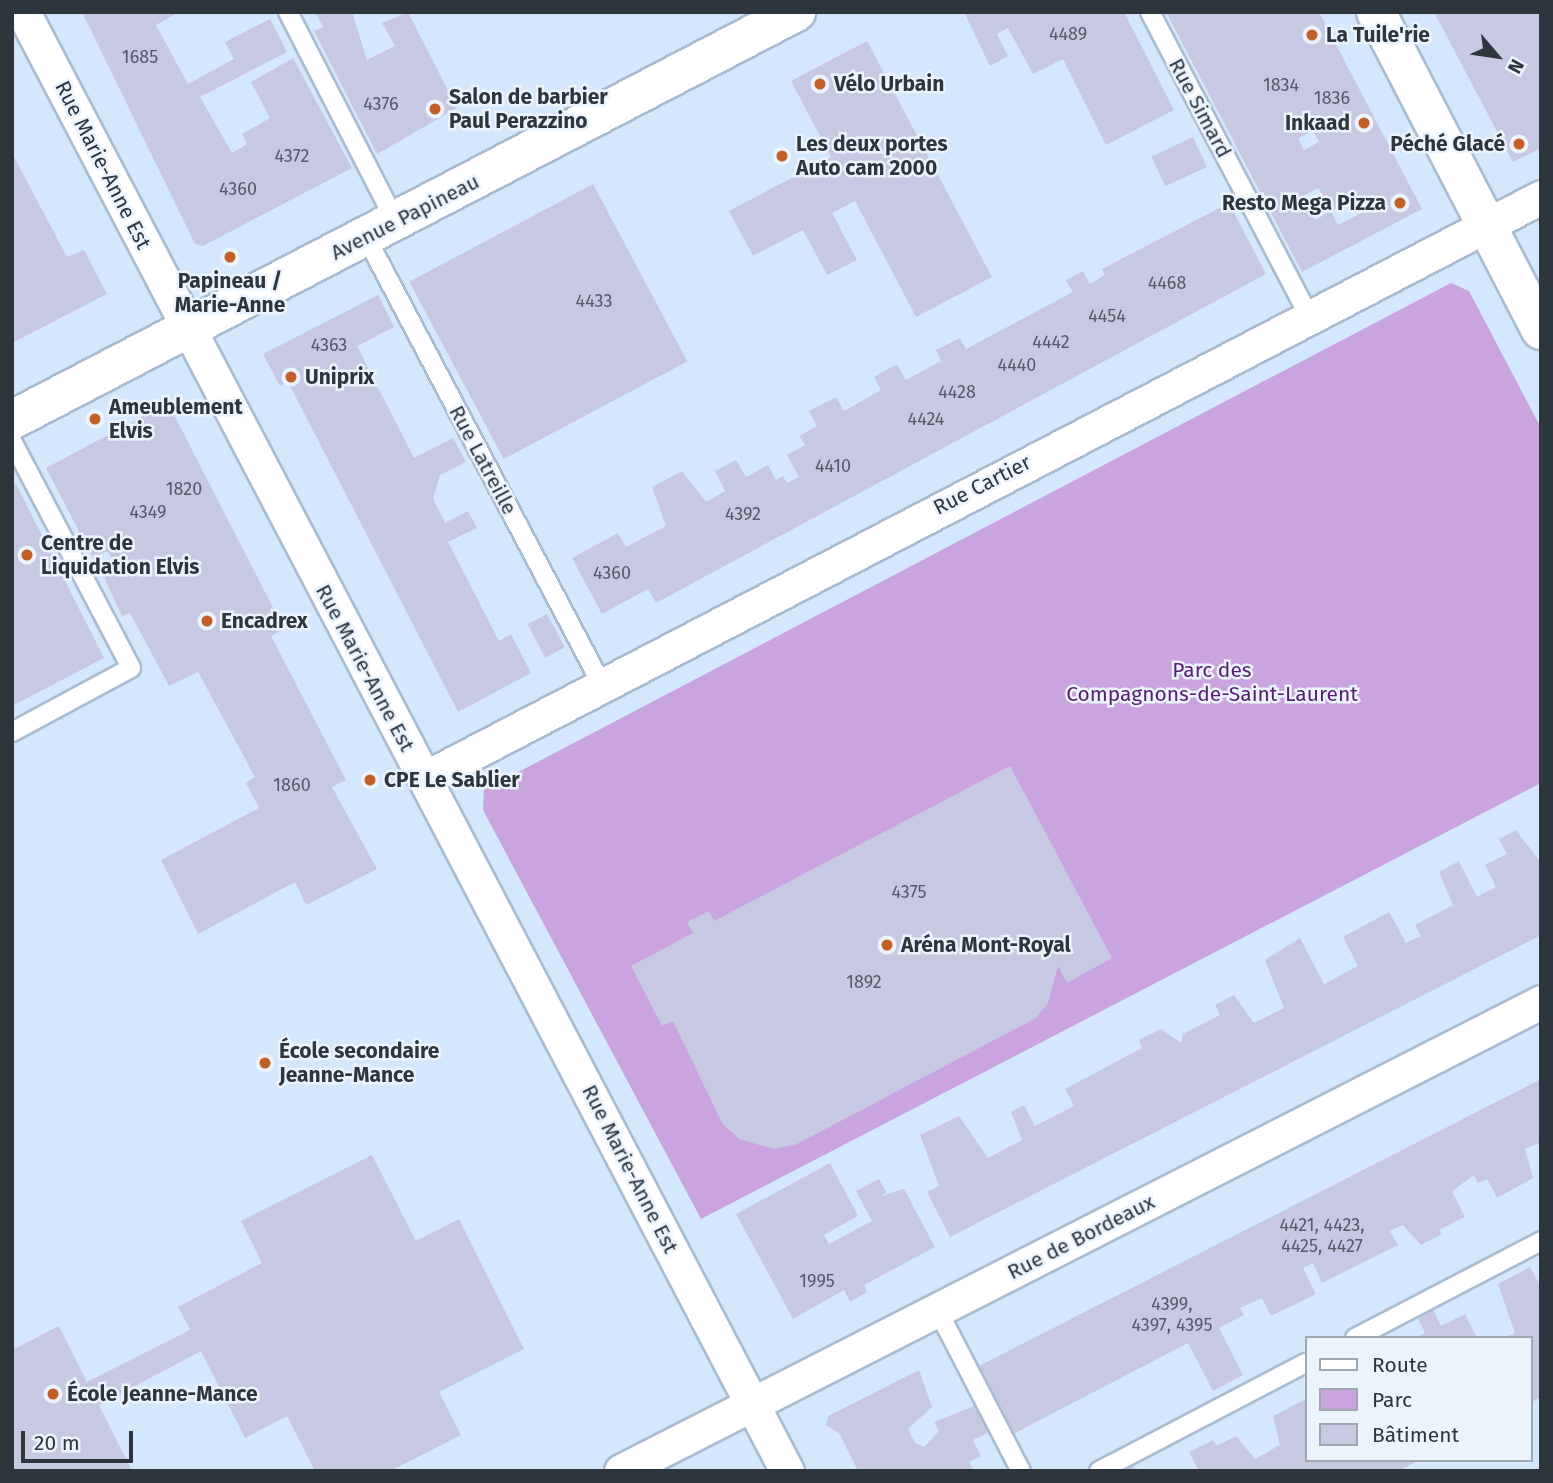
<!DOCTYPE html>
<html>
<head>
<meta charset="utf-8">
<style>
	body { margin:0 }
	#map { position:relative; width:1553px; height:1483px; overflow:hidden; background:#d3e7fd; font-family:"Fira Sans",sans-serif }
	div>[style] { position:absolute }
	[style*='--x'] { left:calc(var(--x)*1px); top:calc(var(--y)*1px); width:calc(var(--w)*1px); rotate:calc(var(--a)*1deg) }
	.green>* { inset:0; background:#c9a4df }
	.building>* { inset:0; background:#c7c9e3; transform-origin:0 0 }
	.roads { filter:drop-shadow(2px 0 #a9bcd1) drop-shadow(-2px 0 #a9bcd1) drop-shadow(0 2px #a9bcd1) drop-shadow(0 -2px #a9bcd1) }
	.lane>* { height:18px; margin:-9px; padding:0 9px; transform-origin:9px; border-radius:9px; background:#fff }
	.street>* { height:33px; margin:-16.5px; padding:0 16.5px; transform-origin:16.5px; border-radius:16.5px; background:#fff }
	.secondary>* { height:38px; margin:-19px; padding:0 19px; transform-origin:19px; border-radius:19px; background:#fff }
	.dots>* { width:19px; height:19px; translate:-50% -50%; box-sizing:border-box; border:4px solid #ebf3fc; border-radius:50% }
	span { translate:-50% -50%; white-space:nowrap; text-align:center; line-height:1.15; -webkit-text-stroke:5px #ebf3fc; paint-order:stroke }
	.number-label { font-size:18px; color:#545a66 }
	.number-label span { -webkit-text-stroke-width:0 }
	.poi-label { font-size:21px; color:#2d353d; font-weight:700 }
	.left { translate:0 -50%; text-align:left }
	.right { translate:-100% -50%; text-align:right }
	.street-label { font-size:21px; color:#2d353d }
	.park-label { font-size:21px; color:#591b75 }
	.frame { position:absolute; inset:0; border:14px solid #2d353d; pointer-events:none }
	.legend { position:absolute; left:1305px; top:1336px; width:228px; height:126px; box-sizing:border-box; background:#ebf3fc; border:2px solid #9fa7b0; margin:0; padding:9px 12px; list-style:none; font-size:21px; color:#2d353d }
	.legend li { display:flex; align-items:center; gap:14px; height:35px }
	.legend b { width:35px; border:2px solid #9fa7b0 }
	.north { position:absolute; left:1462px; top:21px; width:70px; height:70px; -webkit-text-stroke:5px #ebf3fc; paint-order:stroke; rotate:119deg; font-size:19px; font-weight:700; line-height:28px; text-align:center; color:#2d353d }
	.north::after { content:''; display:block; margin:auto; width:24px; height:32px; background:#2d353d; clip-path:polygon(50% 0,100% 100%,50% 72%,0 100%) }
	.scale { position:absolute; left:21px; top:1431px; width:112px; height:32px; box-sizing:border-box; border:4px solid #2d353d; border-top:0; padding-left:9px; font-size:21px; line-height:24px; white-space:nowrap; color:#2d353d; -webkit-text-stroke:5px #ebf3fc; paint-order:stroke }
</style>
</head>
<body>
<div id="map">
	<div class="green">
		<i style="clip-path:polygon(1451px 283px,1469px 291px,1541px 428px,1541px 783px,701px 1219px,483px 810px,484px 790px)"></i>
	</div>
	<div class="building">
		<i style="clip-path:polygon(179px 12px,156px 25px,188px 84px,234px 59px,225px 42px,270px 19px,287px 52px,200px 97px,232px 153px,247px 144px,242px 134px,270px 118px,251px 82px,293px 58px,352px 168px,203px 246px,195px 244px,83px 14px)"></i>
		<i style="clip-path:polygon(315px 12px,352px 12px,367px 60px,395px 46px,382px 23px,408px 12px,457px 108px,377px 154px,314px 31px,323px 27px)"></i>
		<i style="clip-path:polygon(964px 12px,1124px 12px,1174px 110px,1106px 145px,1063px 59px,1033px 74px,1008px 28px,997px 34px,1008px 56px,990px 66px)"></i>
		<i style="clip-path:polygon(evenodd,1166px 12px,1319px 12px,1422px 209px,1302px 272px,1166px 12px,1313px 131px,1319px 142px,1304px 150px,1298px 138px,1313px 131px,1166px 12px,1318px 188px,1331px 211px,1362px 196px,1369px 209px,1338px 225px,1331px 211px,1315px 220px,1303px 196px,1318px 188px)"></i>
		<i style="clip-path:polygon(1434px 12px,1541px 12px,1541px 148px,1513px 162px)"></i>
		<i style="clip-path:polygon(867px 41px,992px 277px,916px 317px,855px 201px,832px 213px,857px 260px,827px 275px,803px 230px,753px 256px,729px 211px,831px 157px,791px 81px)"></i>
		<i style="left:1193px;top:137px;width:33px;height:46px;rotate:65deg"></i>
		<i style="clip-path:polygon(12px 153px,67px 257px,84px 250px,107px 294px,12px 343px)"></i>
		<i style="left:593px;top:184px;width:201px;height:208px;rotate:62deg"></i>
		<i style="clip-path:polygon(1229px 203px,1266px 274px,656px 603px,648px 589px,602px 614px,572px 558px,618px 533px,626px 547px,666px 526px,652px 487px,682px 471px,706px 502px,725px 491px,715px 471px,736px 460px,746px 477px,768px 465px,776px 480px,783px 476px,787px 483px,799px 477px,787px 455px,805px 445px,799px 436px,817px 426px,809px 411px,836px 397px,844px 411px,881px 390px,874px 377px,897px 364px,906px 380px,941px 361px,936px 350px,960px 338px,966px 349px,1073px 292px,1066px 280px,1083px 271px,1090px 284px,1105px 275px,1102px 269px)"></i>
		<i style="clip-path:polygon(378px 295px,394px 327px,357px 346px,414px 458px,453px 438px,466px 462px,440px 475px,433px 498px,445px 523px,468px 511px,477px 528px,448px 542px,499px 641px,511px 634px,531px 673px,458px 712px,288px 382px,280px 386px,263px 354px)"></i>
		<i style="clip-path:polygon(168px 403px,284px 629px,271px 636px,346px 780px,332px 787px,377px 869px,306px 905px,295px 882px,198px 934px,161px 860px,259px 808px,246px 783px,255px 777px,198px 672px,169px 686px,130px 613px,122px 616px,102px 573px,116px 566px,107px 551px,93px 558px,46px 468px)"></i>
		<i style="clip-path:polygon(16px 484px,104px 658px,12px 706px,12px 486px)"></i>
		<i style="left:547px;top:614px;width:38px;height:22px;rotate:62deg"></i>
		<i style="clip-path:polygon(1010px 766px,1112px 958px,1067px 983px,1058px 966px,1048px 1003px,1036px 1018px,797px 1144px,774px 1149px,739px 1139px,722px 1123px,673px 1021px,662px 1026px,631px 966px,693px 933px,687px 922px,709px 911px,714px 921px)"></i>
		<i style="clip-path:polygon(1516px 830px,1541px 863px,1541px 935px,950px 1237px,927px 1192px,939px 1186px,920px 1135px,959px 1116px,988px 1158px,1022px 1140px,1011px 1112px,1024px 1105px,1035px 1126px,1074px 1106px,1065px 1089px,1142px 1048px,1139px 1040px,1161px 1029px,1181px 1043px,1183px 1034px,1220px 1015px,1215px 1005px,1234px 995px,1254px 1023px,1284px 1008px,1265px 960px,1300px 938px,1324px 984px,1358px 966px,1343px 937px,1389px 912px,1406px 943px,1421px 936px,1415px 925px,1453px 905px,1439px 872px,1459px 861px,1477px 897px,1486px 892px,1496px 887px,1485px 865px,1507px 854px,1499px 839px)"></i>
		<i style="clip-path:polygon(1541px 1079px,1541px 1148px,1538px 1143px,1525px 1149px,1533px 1178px,1497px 1198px,1487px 1179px,1478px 1183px,1474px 1175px,1452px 1191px,1465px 1217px,1439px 1230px,1442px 1234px,1421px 1245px,1403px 1225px,1390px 1231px,1398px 1245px,1322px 1283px,1313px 1263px,1303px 1268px,1316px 1294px,1271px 1316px,1262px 1298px,1240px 1308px,1244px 1315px,1219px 1328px,1243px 1375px,1213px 1391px,1188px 1343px,1013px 1434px,979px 1366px)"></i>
		<i style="clip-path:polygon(372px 1155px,416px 1241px,459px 1219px,524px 1349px,439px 1392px,461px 1435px,390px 1471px,315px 1471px,287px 1416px,245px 1438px,201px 1351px,99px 1405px,132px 1471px,12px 1471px,12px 1350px,59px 1326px,87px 1382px,184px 1333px,190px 1329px,178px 1307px,262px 1263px,241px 1221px)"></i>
		<i style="clip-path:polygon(830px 1163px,858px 1216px,824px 1235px,829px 1244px,872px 1221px,856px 1191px,879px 1179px,886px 1192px,881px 1196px,904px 1189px,935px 1247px,864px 1285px,867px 1292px,850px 1302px,844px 1290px,793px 1319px,736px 1214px)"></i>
		<i style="clip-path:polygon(1530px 1267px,1541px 1287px,1541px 1397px,1530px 1403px,1530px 1338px,1504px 1338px,1515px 1333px,1498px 1284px)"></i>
		<i style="clip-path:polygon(1433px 1309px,1441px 1326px,1465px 1314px,1477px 1338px,1414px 1338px,1425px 1333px,1417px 1317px)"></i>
		<i style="clip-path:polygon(919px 1370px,932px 1407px,908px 1429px,915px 1443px,924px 1447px,939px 1431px,934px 1422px,977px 1405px,991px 1431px,973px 1440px,981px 1456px,969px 1462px,974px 1471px,858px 1471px,839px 1433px,826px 1425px,828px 1416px)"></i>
		<i style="clip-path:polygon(1306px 1399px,1306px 1460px,1419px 1460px,1399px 1471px,1199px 1471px,1189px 1452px,1213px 1440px,1217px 1446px,1236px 1436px,1255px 1459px,1280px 1445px,1273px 1416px)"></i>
		<i style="clip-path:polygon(1132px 1463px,1136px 1471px,1118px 1471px)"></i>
	</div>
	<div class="roads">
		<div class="lane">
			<i style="--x:288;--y:12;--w:236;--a:62.8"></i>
			<i style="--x:1150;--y:12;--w:343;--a:62.4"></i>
			<i style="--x:366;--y:237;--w:504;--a:62.21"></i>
			<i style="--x:12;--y:441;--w:256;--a:62.3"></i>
			<i style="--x:131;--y:668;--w:135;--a:151.7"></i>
			<i style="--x:938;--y:1311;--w:180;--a:62.6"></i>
			<i style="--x:1355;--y:1338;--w:210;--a:-27.5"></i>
			<i style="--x:1099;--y:1471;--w:233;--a:-27.6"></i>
		</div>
		<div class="street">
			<i style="--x:23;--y:12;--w:1647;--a:62.36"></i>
			<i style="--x:425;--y:778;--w:1258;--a:-27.5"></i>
			<i style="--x:621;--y:1471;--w:1033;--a:-27.01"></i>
		</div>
		<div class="secondary">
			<i style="--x:1376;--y:12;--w:358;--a:62.6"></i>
			<i style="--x:12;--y:420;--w:884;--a:-27.49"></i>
		</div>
	</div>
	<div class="dots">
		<i style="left:1312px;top:35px;background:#c25f27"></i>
		<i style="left:820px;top:84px;background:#c25f27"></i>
		<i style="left:435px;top:109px;background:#c25f27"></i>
		<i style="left:1364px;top:123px;background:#c25f27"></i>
		<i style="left:1519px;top:144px;background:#c25f27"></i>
		<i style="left:782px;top:156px;background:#c25f27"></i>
		<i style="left:1400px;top:203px;background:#c25f27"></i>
		<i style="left:230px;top:257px;background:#c25f27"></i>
		<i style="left:291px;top:377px;background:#c25f27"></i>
		<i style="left:95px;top:419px;background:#c25f27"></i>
		<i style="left:27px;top:555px;background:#c25f27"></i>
		<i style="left:207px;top:621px;background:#c25f27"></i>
		<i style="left:370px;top:780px;background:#c25f27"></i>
		<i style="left:887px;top:945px;background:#c25f27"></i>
		<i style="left:265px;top:1063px;background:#c25f27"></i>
		<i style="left:53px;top:1394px;background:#c25f27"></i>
	</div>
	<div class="number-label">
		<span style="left:1068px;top:34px">4489</span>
		<span style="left:140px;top:57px">1685</span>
		<span style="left:1281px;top:85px">1834</span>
		<span style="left:1332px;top:98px">1836</span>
		<span style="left:381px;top:104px">4376</span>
		<span style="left:292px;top:156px">4372</span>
		<span style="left:238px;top:189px">4360</span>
		<span style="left:1167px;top:283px">4468</span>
		<span style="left:594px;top:301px">4433</span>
		<span style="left:1107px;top:316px">4454</span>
		<span style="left:1051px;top:342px">4442</span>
		<span style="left:329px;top:345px">4363</span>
		<span style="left:1017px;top:365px">4440</span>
		<span style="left:957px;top:392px">4428</span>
		<span style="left:926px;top:419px">4424</span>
		<span style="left:833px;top:466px">4410</span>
		<span style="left:184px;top:489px">1820</span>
		<span style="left:148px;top:512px">4349</span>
		<span style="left:743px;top:514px">4392</span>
		<span style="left:612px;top:573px">4360</span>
		<span style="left:292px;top:785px">1860</span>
		<span style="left:909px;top:892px">4375</span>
		<span style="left:864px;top:982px">1892</span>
		<span style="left:1322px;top:1236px">4421, 4423,<br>4425, 4427</span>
		<span style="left:817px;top:1281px">1995</span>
		<span style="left:1172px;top:1315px">4399,<br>4397, 4395</span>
	</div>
	<div class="poi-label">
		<span class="left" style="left:1326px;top:35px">La Tuile'rie</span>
		<span class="left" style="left:834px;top:84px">Vélo Urbain</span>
		<span class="left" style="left:449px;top:109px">Salon de barbier<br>Paul Perazzino</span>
		<span class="right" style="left:1350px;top:123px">Inkaad</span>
		<span class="left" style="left:796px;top:156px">Les deux portes<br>Auto cam 2000</span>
		<span class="right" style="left:1505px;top:144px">Péché Glacé</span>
		<span class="right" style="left:1386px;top:203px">Resto Mega Pizza</span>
		<span style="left:230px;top:293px">Papineau /<br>Marie-Anne</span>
		<span class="left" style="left:305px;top:377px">Uniprix</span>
		<span class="left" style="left:109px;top:419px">Ameublement<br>Elvis</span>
		<span class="left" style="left:41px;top:555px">Centre de<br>Liquidation Elvis</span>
		<span class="left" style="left:221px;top:621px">Encadrex</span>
		<span class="left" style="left:384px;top:780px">CPE Le Sablier</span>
		<span class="left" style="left:901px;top:945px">Aréna Mont-Royal</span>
		<span class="left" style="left:279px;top:1063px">École secondaire<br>Jeanne-Mance</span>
		<span class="left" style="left:67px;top:1394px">École Jeanne-Mance</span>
	</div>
	<div class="street-label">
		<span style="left:1200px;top:108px;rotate:62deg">Rue Simard</span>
		<span style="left:103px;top:165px;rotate:63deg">Rue Marie-Anne Est</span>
		<span style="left:405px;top:217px;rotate:-27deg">Avenue Papineau</span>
		<span style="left:483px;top:460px;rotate:62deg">Rue Latreille</span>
		<span style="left:982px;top:485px;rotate:-27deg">Rue Cartier</span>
		<span style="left:365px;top:668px;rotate:62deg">Rue Marie-Anne Est</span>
		<span style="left:630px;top:1169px;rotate:63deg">Rue Marie-Anne Est</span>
		<span style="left:1081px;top:1237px;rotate:-27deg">Rue de Bordeaux</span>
	</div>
	<div class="park-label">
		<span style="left:1212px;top:682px">Parc des<br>Compagnons-de-Saint-Laurent</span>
	</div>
	<div class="frame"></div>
	<ul class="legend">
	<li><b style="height:9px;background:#fff"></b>Route</li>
	<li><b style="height:19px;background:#c9a4df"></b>Parc</li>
	<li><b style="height:19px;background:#c7c9e3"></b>Bâtiment</li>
	</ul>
	<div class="north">N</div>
	<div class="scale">20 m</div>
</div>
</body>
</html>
